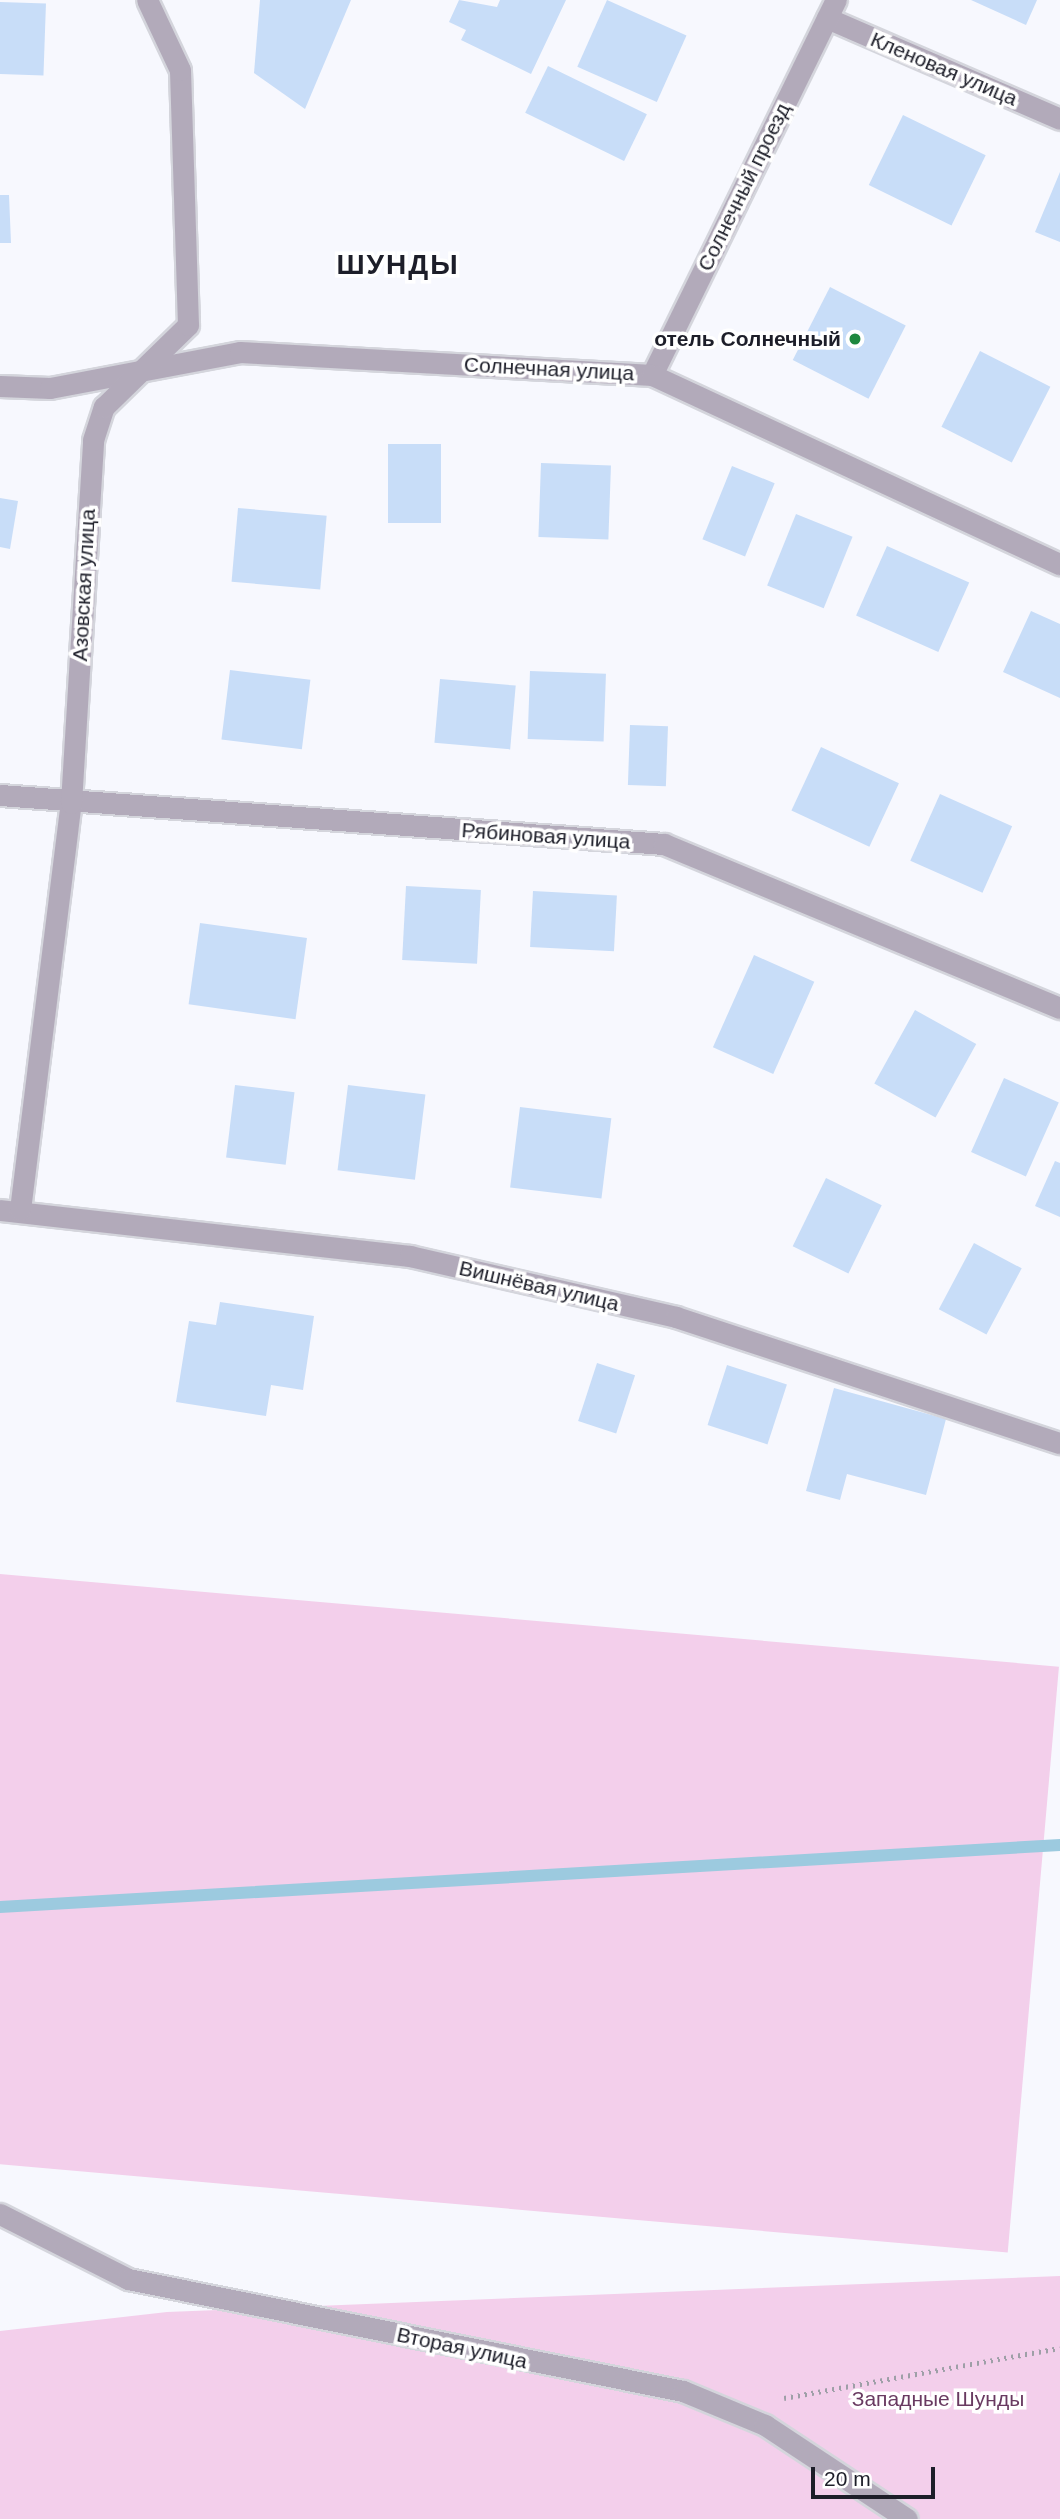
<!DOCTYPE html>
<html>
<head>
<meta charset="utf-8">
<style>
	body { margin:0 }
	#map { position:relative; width:1060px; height:2519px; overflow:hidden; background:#f7f8fe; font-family:Arial,sans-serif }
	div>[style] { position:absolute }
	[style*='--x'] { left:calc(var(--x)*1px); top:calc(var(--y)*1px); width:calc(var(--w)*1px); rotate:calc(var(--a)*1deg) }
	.green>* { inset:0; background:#f3cfeb; transform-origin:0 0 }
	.stream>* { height:12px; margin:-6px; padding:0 6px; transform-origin:6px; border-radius:6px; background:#9ccadf }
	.building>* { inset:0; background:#c8ddf8; transform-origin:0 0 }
	.path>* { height:4.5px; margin-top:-2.25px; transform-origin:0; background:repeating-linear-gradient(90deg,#9e9fa7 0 2px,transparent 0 7px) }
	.roads { filter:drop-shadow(2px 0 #d4d5dc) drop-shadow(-2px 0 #d4d5dc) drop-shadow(0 2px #d4d5dc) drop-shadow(0 -2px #d4d5dc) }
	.minor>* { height:21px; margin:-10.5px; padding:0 10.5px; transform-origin:10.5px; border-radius:10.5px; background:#b2aaba }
	.dots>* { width:19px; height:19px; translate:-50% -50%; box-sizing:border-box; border:4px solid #fff; border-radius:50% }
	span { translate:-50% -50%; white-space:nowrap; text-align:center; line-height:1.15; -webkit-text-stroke:7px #fff; paint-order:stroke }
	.street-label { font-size:21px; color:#1d1e29 }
	.poi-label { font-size:21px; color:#1d1e29; font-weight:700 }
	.right { translate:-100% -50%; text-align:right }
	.park-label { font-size:21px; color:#693a61 }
	.district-label { font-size:28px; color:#1d1e29; font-weight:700; letter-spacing:2px }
	.scale { position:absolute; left:811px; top:2467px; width:124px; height:32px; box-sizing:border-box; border:4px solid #1d1e29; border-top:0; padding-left:9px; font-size:21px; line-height:24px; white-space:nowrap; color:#1d1e29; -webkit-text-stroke:5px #fff; paint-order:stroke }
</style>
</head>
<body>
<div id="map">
	<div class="green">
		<i style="left:0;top:1574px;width:1063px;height:588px;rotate:5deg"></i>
		<i style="clip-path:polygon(1060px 2276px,1060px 2519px,0 2519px,0 2331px,167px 2312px)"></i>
	</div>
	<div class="stream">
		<i style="--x:0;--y:1907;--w:1062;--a:-3.35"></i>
	</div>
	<div class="building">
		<i style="clip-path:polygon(260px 0,351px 0,305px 109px,254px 73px)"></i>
		<i style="clip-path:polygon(459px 0,497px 7px,500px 0,566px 0,531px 74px,461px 40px,466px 30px,449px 22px)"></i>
		<i style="left:607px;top:0;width:87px;height:73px;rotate:24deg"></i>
		<i style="clip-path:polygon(971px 0,1037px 0,1026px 25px)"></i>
		<i style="left:0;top:2px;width:46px;height:72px;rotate:2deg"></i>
		<i style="left:548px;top:66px;width:110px;height:52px;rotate:26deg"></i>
		<i style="left:903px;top:115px;width:92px;height:78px;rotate:26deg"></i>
		<i style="clip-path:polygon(1060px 172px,1060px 242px,1035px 232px)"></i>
		<i style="clip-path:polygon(0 195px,9px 195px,11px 243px,0 243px)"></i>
		<i style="left:830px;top:287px;width:85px;height:82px;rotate:27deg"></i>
		<i style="left:980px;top:351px;width:79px;height:85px;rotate:27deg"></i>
		<i style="left:388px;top:444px;width:53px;height:79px"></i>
		<i style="left:541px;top:463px;width:70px;height:74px;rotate:2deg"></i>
		<i style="left:732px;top:466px;width:46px;height:79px;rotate:22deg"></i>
		<i style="clip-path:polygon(0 498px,18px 501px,10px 549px,0 547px)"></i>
		<i style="left:238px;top:508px;width:89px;height:74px;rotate:5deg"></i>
		<i style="left:796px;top:514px;width:61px;height:77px;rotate:22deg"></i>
		<i style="left:887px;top:546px;width:90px;height:76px;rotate:24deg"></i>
		<i style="clip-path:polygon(1031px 611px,1060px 624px,1060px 698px,1003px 672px)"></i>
		<i style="left:230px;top:670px;width:81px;height:70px;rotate:7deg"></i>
		<i style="left:530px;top:671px;width:76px;height:68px;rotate:2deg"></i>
		<i style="left:440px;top:679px;width:76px;height:64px;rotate:5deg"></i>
		<i style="left:630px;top:725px;width:38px;height:60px;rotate:2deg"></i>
		<i style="left:821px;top:747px;width:86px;height:70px;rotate:25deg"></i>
		<i style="left:940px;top:794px;width:79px;height:73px;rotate:24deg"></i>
		<i style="left:406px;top:886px;width:75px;height:74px;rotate:3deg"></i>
		<i style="left:533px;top:891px;width:84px;height:56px;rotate:3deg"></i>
		<i style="left:200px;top:923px;width:108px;height:82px;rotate:8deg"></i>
		<i style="left:754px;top:955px;width:66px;height:101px;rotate:24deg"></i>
		<i style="left:915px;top:1010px;width:70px;height:84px;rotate:29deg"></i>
		<i style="left:1004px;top:1078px;width:60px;height:81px;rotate:24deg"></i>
		<i style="left:235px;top:1085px;width:60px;height:73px;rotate:7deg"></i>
		<i style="left:348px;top:1085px;width:78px;height:86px;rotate:7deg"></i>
		<i style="left:520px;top:1107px;width:92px;height:81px;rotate:7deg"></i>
		<i style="clip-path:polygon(1055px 1161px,1060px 1163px,1060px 1217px,1035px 1206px)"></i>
		<i style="left:826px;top:1178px;width:62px;height:76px;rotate:26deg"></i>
		<i style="left:974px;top:1243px;width:54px;height:75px;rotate:28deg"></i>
		<i style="clip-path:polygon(220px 1302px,314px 1316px,303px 1390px,271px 1385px,266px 1416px,176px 1402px,189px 1321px,216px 1325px)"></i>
		<i style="left:597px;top:1363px;width:40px;height:61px;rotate:18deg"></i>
		<i style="left:727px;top:1365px;width:63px;height:63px;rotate:18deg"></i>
		<i style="clip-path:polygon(834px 1388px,946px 1419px,926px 1495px,847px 1474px,840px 1500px,806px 1491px)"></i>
	</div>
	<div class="path">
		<i style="--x:784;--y:2398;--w:280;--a:-10.3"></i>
	</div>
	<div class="roads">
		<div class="minor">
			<i style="--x:827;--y:18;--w:254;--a:23.4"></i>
			<i style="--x:652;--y:375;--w:418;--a:-63.9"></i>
			<i style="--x:0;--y:386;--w:50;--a:2.3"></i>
			<i style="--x:50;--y:388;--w:193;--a:-10.7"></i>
			<i style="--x:240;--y:352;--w:413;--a:3.2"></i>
			<i style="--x:652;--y:375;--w:450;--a:24.9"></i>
			<i style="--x:0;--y:795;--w:666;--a:4.22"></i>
			<i style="--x:664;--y:844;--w:429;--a:22.5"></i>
			<i style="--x:0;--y:1210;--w:413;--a:6.4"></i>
			<i style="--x:410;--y:1256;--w:273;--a:12.9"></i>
			<i style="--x:676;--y:1317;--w:404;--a:18.2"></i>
			<i style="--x:20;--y:1210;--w:410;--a:-82.9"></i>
			<i style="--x:71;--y:803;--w:364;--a:-86.5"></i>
			<i style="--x:93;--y:440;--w:35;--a:-72"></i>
			<i style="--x:104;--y:407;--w:117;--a:-44.3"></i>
			<i style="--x:188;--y:325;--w:255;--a:-91.8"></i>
			<i style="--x:180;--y:70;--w:77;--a:-115.2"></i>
			<i style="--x:0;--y:2214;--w:144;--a:26.9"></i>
			<i style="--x:128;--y:2279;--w:566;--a:11.41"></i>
			<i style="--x:683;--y:2391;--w:89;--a:22.5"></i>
			<i style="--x:765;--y:2425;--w:170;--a:33.5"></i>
		</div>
	</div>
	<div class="dots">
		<i style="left:855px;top:339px;background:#1e883f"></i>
	</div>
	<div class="street-label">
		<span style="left:944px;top:69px;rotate:23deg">Кленовая улица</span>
		<span style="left:744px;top:187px;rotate:-64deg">Солнечный проезд</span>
		<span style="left:549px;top:369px;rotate:3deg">Солнечная улица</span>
		<span style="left:84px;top:585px;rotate:-87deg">Азовская улица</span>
		<span style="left:546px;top:836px;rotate:4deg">Рябиновая улица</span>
		<span style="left:539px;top:1286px;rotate:13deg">Вишнёвая улица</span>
		<span style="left:462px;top:2348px;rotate:12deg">Вторая улица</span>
	</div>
	<div class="poi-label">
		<span class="right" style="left:841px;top:339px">отель Солнечный</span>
	</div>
	<div class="park-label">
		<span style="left:938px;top:2399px">Западные Шунды</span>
	</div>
	<div class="district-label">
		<span style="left:398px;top:265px">ШУНДЫ</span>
	</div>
	<div class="scale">20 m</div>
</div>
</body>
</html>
